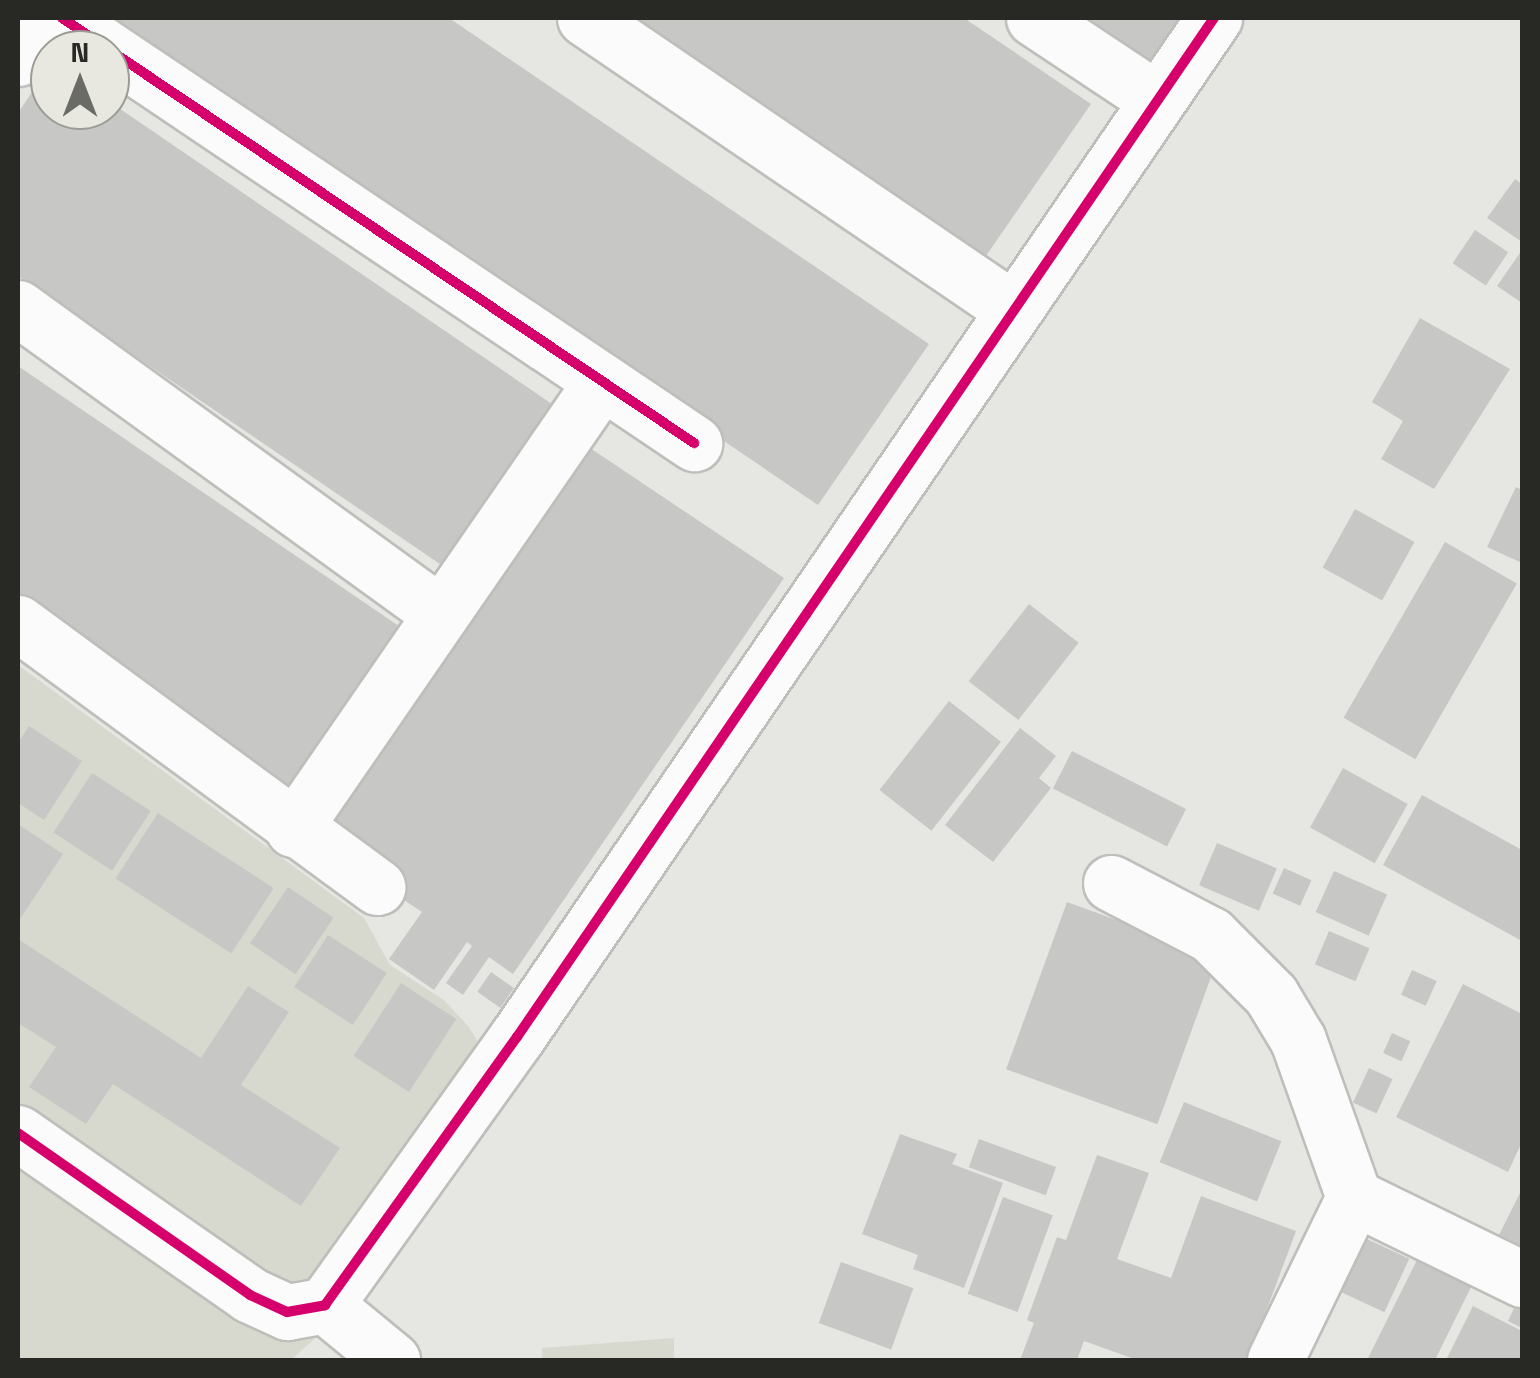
<!DOCTYPE html>
<html>
<head>
<meta charset="utf-8">
<style>
	body { margin:0 }
	#map { position:relative; width:1540px; height:1378px; overflow:hidden; background:#e6e6e2; font-family:"Space Grotesk",sans-serif }
	div>[style] { position:absolute }
	[style*='--x'] { left:calc(var(--x)*1px); top:calc(var(--y)*1px); width:calc(var(--w)*1px); rotate:calc(var(--a)*1deg) }
	.built>* { inset:0; background:#d8d9ce }
	.building>* { inset:0; background:#c7c8c5; transform-origin:0 0 }
	.roads { filter:drop-shadow(2px 0 #bebebb) drop-shadow(-2px 0 #bebebb) drop-shadow(0 2px #bebebb) drop-shadow(0 -2px #bebebb) }
	.minor>* { height:55px; margin:-27.5px; padding:0 27.5px; transform-origin:27.5px; border-radius:27.5px; background:#fbfbfb }
	.cycleway>* { height:10px; margin:-5px; padding:0 5px; transform-origin:5px; border-radius:5px; background:#d6006c }
	span { translate:-50% -50%; white-space:nowrap; text-align:center; line-height:1.15; -webkit-text-stroke:8px #e8e8e0; paint-order:stroke }
	.frame { position:absolute; inset:0; border:20px solid #282825; pointer-events:none }
	.north { position:absolute; left:30px; top:30px; width:100px; height:100px; box-sizing:border-box; background:#e8e8e0; border:2px solid #9b9b95; border-radius:50%; rotate:0deg; font-size:28px; font-weight:700; line-height:40px; text-align:center; color:#282825 }
	.north::after { content:''; display:block; margin:auto; width:35px; height:45px; background:#6a6a67; clip-path:polygon(50% 0,100% 100%,50% 72%,0 100%) }
</style>
</head>
<body>
<div id="map">
	<div class="built">
		<i style="clip-path:polygon(18px 665px,364px 918px,390px 965px,444px 1000px,469px 1027px,503px 1085px,324px 1330px,291px 1360px,18px 1360px)"></i>
		<i style="clip-path:polygon(674px 1338px,674px 1360px,542px 1360px,542px 1348px)"></i>
	</div>
	<div class="building">
		<i style="clip-path:polygon(102px 18px,449px 18px,929px 344px,818px 505px)"></i>
		<i style="clip-path:polygon(616px 18px,964px 18px,1091px 104px,979px 266px)"></i>
		<i style="clip-path:polygon(1042px 18px,1183px 18px,1139px 82px)"></i>
		<i style="clip-path:polygon(50px 65px,50px 110px,110px 110px,110px 102px,568px 415px,456px 575px,18px 276px,18px 113px)"></i>
		<i style="clip-path:polygon(1515px 179px,1522px 184px,1522px 242px,1487px 218px)"></i>
		<i style="left:1475px;top:230px;width:40px;height:40px;rotate:34deg"></i>
		<i style="clip-path:polygon(1520px 253px,1522px 255px,1522px 303px,1497px 286px)"></i>
		<i style="clip-path:polygon(1420px 318px,1510px 369px,1434px 489px,1381px 459px,1403px 421px,1372px 402px)"></i>
		<i style="clip-path:polygon(18px 366px,412px 635px,301px 796px,18px 603px)"></i>
		<i style="clip-path:polygon(590px 448px,784px 578px,513px 974px,489px 957px,463px 995px,446px 983px,472px 946px,467px 942px,434px 990px,389px 959px,422px 912px,319px 843px)"></i>
		<i style="clip-path:polygon(1516px 487px,1522px 490px,1522px 563px,1487px 547px)"></i>
		<i style="left:1355px;top:509px;width:68px;height:67px;rotate:29deg"></i>
		<i style="left:1445px;top:542px;width:83px;height:203px;rotate:30deg"></i>
		<i style="left:1029px;top:604px;width:63px;height:98px;rotate:38deg"></i>
		<i style="left:949px;top:701px;width:66px;height:113px;rotate:38deg"></i>
		<i style="clip-path:polygon(29px 726px,82px 761px,44px 820px,18px 803px,18px 743px)"></i>
		<i style="clip-path:polygon(1020px 728px,1056px 756px,1039px 778px,1051px 788px,993px 862px,945px 825px)"></i>
		<i style="left:1072px;top:751px;width:128px;height:42px;rotate:27deg"></i>
		<i style="left:1343px;top:768px;width:74px;height:68px;rotate:29deg"></i>
		<i style="left:92px;top:773px;width:70px;height:71px;rotate:33deg"></i>
		<i style="clip-path:polygon(1422px 795px,1522px 850px,1522px 941px,1383px 865px)"></i>
		<i style="left:158px;top:813px;width:138px;height:78px;rotate:33deg"></i>
		<i style="clip-path:polygon(18px 824px,63px 854px,18px 922px)"></i>
		<i style="left:1217px;top:843px;width:65px;height:46px;rotate:23deg"></i>
		<i style="left:1284px;top:868px;width:30px;height:28px;rotate:24deg"></i>
		<i style="left:1334px;top:871px;width:58px;height:45px;rotate:24deg"></i>
		<i style="left:288px;top:887px;width:55px;height:68px;rotate:34deg"></i>
		<i style="left:1067px;top:902px;width:161px;height:178px;rotate:20deg"></i>
		<i style="left:1329px;top:931px;width:44px;height:36px;rotate:23deg"></i>
		<i style="left:328px;top:935px;width:70px;height:62px;rotate:33deg"></i>
		<i style="clip-path:polygon(18px 939px,201px 1058px,248px 986px,289px 1012px,241px 1085px,340px 1148px,301px 1206px,113px 1084px,86px 1124px,29px 1087px,56px 1047px,18px 1023px)"></i>
		<i style="left:1412px;top:970px;width:27px;height:27px;rotate:24deg"></i>
		<i style="left:491px;top:972px;width:28px;height:24px;rotate:35deg"></i>
		<i style="left:401px;top:983px;width:66px;height:87px;rotate:33deg"></i>
		<i style="clip-path:polygon(1463px 984px,1522px 1014px,1522px 1142px,1508px 1172px,1396px 1117px)"></i>
		<i style="left:1392px;top:1033px;width:20px;height:22px;rotate:24deg"></i>
		<i style="left:1369px;top:1068px;width:26px;height:38px;rotate:25deg"></i>
		<i style="left:1184px;top:1102px;width:105px;height:65px;rotate:22deg"></i>
		<i style="clip-path:polygon(900px 1134px,957px 1154px,952px 1164px,1003px 1183px,964px 1288px,913px 1269px,918px 1255px,862px 1234px)"></i>
		<i style="left:979px;top:1139px;width:82px;height:30px;rotate:20deg"></i>
		<i style="clip-path:polygon(1097px 1155px,1149px 1173px,1117px 1259px,1171px 1278px,1201px 1196px,1296px 1231px,1248px 1360px,1137px 1360px,1084px 1341px,1077px 1360px,1020px 1360px,1034px 1323px,1027px 1320px,1057px 1237px,1066px 1240px)"></i>
		<i style="clip-path:polygon(1522px 1189px,1522px 1251px,1497px 1239px)"></i>
		<i style="left:1003px;top:1197px;width:53px;height:103px;rotate:20deg"></i>
		<i style="left:1354px;top:1233px;width:61px;height:59px;rotate:25deg"></i>
		<i style="clip-path:polygon(1418px 1258px,1472px 1285px,1435px 1360px,1367px 1360px)"></i>
		<i style="left:841px;top:1262px;width:77px;height:65px;rotate:20deg"></i>
		<i style="clip-path:polygon(1522px 1291px,1522px 1328px,1508px 1321px)"></i>
		<i style="clip-path:polygon(1473px 1306px,1522px 1331px,1522px 1360px,1446px 1360px)"></i>
	</div>
	<div class="roads">
		<div class="minor">
			<i style="--x:62;--y:18;--w:762;--a:33.92"></i>
			<i style="--x:585;--y:18;--w:515;--a:34.25"></i>
			<i style="--x:1034;--y:18;--w:146;--a:33.6"></i>
			<i style="--x:18;--y:58;--w:48;--a:-56"></i>
			<i style="--x:18;--y:308;--w:522;--a:35.88"></i>
			<i style="--x:18;--y:623;--w:446;--a:36.3"></i>
			<i style="--x:293;--y:829;--w:544;--a:-55.4"></i>
			<i style="--x:1111;--y:883;--w:113;--a:27.5"></i>
			<i style="--x:1211;--y:935;--w:85;--a:45"></i>
			<i style="--x:1271;--y:995;--w:52;--a:59"></i>
			<i style="--x:1298;--y:1040;--w:167;--a:70.4"></i>
			<i style="--x:1354;--y:1197;--w:187;--a:26"></i>
			<i style="--x:18;--y:1133;--w:283;--a:34.9"></i>
			<i style="--x:250;--y:1295;--w:41;--a:24.7"></i>
			<i style="--x:287;--y:1312;--w:39;--a:-10"></i>
			<i style="--x:325;--y:1305;--w:330;--a:-54.4"></i>
			<i style="--x:517;--y:1037;--w:1235;--a:-55.63"></i>
			<i style="--x:325;--y:1305;--w:87;--a:39.4"></i>
			<i style="--x:1275;--y:1360;--w:181;--a:-64.1"></i>
		</div>
	</div>
	<div class="cycleway">
		<i style="--x:62;--y:18;--w:762;--a:33.92"></i>
		<i style="--x:18;--y:1133;--w:283;--a:34.9"></i>
		<i style="--x:250;--y:1295;--w:41;--a:24.7"></i>
		<i style="--x:287;--y:1312;--w:39;--a:-10"></i>
		<i style="--x:325;--y:1305;--w:330;--a:-54.4"></i>
		<i style="--x:517;--y:1037;--w:1235;--a:-55.63"></i>
	</div>
	<div class="frame"></div>
	<div class="north">N</div>
</div>
</body>
</html>
